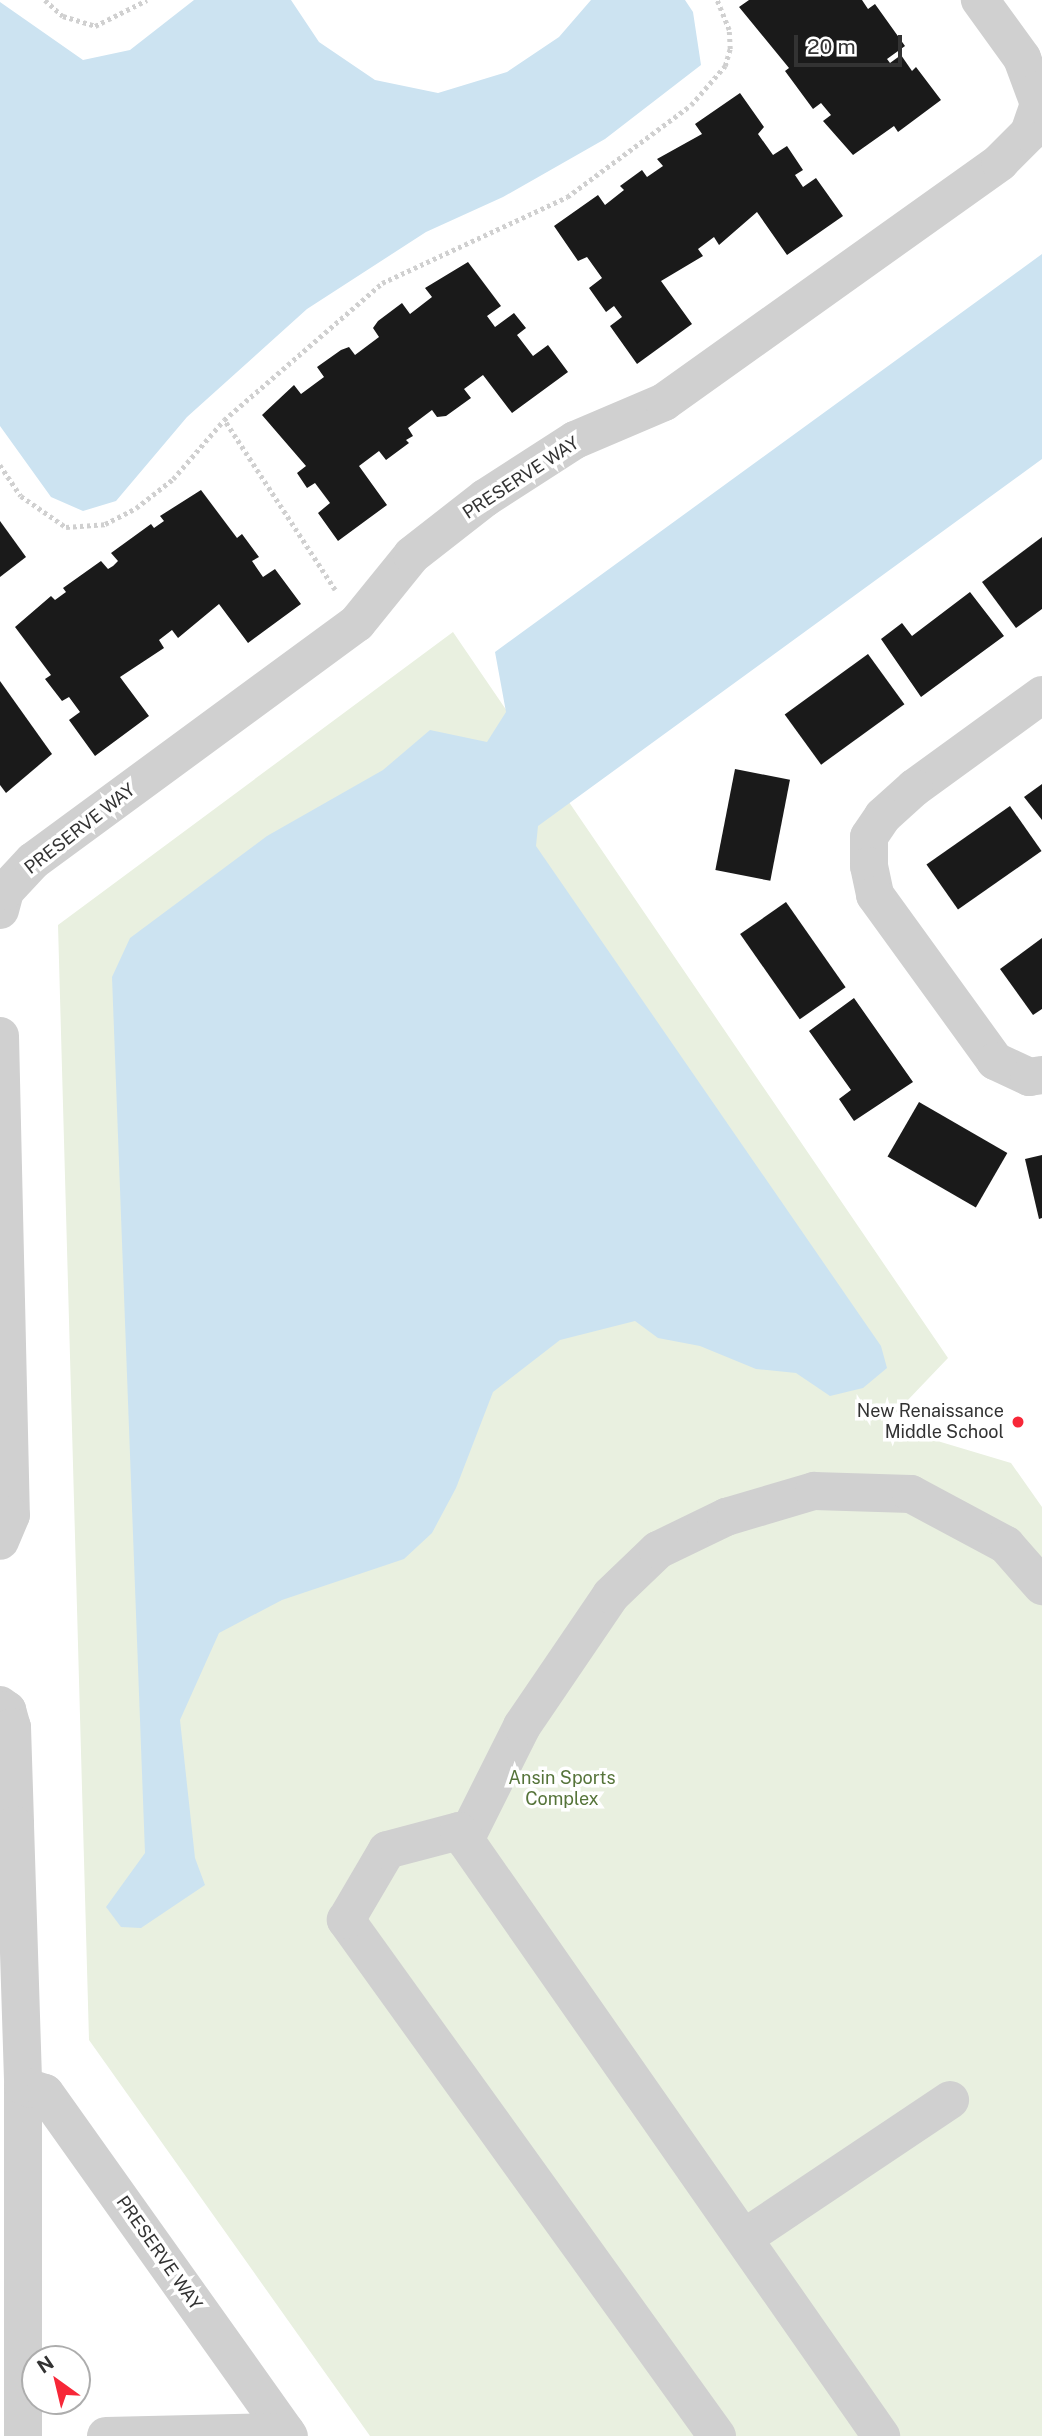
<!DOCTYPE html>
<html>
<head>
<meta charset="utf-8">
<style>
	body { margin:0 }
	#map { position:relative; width:1042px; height:2436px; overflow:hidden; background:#fff; font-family:"Public Sans",sans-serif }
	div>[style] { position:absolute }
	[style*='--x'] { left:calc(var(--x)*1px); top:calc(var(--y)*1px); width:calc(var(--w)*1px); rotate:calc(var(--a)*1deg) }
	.green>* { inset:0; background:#e9f0e0 }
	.water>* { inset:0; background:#cce3f1 }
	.building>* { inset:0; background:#1a1a1a; transform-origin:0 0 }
	.path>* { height:4.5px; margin-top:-2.25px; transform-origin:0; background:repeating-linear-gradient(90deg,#d0d0d0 0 3.5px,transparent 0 7px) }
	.minor>* { height:38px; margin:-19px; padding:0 19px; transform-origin:19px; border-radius:19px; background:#d0d0d0 }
	.dots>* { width:19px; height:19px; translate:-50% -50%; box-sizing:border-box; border:4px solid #fff; border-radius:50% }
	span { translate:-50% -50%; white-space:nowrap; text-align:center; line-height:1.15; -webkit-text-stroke:7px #fff; paint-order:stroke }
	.street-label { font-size:18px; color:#333 }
	.poi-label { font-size:18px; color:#333 }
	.right { translate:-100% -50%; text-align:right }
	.park-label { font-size:18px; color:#56743a }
	.north { position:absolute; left:21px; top:2345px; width:70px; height:70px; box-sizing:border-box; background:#fff; border:2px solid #adadad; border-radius:50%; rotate:326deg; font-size:19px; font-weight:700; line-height:28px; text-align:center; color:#333 }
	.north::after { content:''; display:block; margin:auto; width:24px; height:32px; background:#f72738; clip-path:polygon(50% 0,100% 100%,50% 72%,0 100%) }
	.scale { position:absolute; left:794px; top:35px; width:108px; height:32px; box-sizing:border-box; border:4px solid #333; border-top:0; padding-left:9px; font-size:21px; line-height:24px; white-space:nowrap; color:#333; -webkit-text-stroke:5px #fff; paint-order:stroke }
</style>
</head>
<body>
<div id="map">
	<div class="green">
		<i style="clip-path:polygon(453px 632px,948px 1358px,884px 1425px,1011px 1463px,1042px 1507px,1042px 2436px,370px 2436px,89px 2040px,58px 925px)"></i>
	</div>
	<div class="water">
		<i style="clip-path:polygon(194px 0,291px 0,319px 42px,375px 80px,438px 93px,507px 72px,559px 37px,591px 0,685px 0,693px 12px,701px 65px,605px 139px,503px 197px,426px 232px,307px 309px,187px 417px,116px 501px,83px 511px,51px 497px,0 426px,0 2px,83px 60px,130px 50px)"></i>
		<i style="clip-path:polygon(1042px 254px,1042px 459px,538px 826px,536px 846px,881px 1346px,887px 1368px,863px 1388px,830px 1396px,796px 1373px,756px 1369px,700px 1346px,658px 1338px,635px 1321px,560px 1340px,493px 1392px,456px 1488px,432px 1533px,404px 1559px,282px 1600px,219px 1633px,180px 1720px,195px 1858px,205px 1885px,141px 1928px,121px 1927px,106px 1907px,145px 1853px,112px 977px,130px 938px,267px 836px,383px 770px,430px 730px,487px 742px,506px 712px,495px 652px)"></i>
	</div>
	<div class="building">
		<i style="clip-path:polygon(749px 0,862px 0,868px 9px,875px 4px,905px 46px,887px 59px,890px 63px,901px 55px,912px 71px,916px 67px,941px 100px,898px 132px,894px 126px,853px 155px,823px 121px,831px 115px,821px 103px,813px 109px,785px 71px,789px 68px,739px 7px)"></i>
		<i style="clip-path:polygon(740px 93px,764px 127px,758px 134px,773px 155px,787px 146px,803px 170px,795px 175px,803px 187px,816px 178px,843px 216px,787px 255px,757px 212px,719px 245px,714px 237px,698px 249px,703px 256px,661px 281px,692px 324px,637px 364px,610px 326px,622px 317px,614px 306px,606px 312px,589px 288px,602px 278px,587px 257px,578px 261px,554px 226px,598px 195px,605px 205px,624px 190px,620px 186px,642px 170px,647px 177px,663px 166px,657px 159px,702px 134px,695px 124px)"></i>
		<i style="clip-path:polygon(468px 262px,501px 306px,487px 316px,495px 327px,514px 313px,526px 328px,517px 335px,533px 356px,548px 345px,568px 372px,512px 413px,483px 375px,464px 389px,471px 398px,446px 416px,437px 417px,432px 410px,408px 428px,413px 436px,406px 440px,409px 443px,386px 460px,379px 451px,359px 466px,387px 505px,338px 541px,318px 513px,330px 503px,315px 483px,307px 488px,297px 473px,306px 466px,262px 415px,294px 385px,301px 394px,324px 377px,317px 367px,341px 350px,349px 347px,355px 355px,379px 337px,373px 328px,378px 321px,402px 303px,410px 314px,432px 297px,425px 288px)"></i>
		<i style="clip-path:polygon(201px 490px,237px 538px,242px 534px,259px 557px,252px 561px,263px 577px,275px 569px,301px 604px,248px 643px,219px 604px,178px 638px,172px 630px,159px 640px,164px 648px,120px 677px,149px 716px,95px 756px,69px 720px,80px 712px,69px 697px,62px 701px,45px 679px,51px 675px,15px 627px,51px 596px,55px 600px,66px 592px,63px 588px,101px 561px,108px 569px,113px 566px,118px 561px,111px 553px,151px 524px,154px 528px,164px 521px,160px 516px)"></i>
		<i style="clip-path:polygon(0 521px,26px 557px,0 577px)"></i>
		<i style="clip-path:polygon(1042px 537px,1042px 609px,1016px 628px,982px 582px)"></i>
		<i style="clip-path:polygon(970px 592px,1004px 636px,921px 697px,881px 639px,902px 623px,912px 636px)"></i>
		<i style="left:868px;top:654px;width:62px;height:103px;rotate:54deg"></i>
		<i style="clip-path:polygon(0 681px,52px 754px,6px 793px,0 785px)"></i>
		<i style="left:735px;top:769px;width:56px;height:103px;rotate:11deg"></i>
		<i style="clip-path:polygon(1042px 784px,1042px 820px,1024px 797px)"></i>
		<i style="left:1010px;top:806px;width:55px;height:102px;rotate:55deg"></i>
		<i style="left:786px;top:902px;width:104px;height:56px;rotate:55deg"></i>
		<i style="clip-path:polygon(1042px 938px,1042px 1009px,1033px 1015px,1000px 969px)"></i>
		<i style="clip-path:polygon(854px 998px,913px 1082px,854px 1121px,839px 1099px,851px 1090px,809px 1031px)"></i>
		<i style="left:919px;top:1102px;width:102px;height:63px;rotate:30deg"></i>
		<i style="clip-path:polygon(1042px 1155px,1042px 1218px,1039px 1219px,1025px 1159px)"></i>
	</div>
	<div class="path">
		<i style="--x:45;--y:0;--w:24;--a:42"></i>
		<i style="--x:63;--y:16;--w:34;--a:17"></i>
		<i style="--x:95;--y:26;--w:58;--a:-26.6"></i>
		<i style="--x:0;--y:465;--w:37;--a:56"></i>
		<i style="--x:21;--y:496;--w:55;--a:34.6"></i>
		<i style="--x:66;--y:527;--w:39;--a:-4"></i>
		<i style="--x:105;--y:524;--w:35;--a:-27"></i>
		<i style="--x:136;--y:508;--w:47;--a:-38.1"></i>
		<i style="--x:173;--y:479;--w:78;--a:-49.2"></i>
		<i style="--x:335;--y:590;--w:203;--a:-123.1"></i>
		<i style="--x:224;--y:420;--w:209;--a:-40.9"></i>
		<i style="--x:382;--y:283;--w:204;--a:-24.9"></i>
		<i style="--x:567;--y:197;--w:154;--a:-36.6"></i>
		<i style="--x:691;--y:105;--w:52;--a:-48.9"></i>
		<i style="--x:725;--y:66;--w:18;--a:-74"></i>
		<i style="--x:730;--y:49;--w:19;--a:-93"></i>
		<i style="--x:729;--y:30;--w:32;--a:-112"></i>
	</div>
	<div class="minor">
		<i style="--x:1042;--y:695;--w:158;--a:144"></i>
		<i style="--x:914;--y:788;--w:42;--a:137.9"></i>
		<i style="--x:883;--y:816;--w:25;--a:124"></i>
		<i style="--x:869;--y:837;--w:29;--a:90"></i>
		<i style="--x:869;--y:866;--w:30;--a:78"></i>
		<i style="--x:875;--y:895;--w:205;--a:54.1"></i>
		<i style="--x:995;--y:1061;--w:38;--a:25"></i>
		<i style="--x:1029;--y:1077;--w:13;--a:-9"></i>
		<i style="--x:0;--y:910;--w:20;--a:-75"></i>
		<i style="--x:5;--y:891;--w:41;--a:-47"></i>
		<i style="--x:33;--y:861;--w:402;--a:-36.3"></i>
		<i style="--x:357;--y:623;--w:87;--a:-51"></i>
		<i style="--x:412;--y:555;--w:93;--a:-38"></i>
		<i style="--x:485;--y:498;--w:107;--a:-32.8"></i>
		<i style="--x:575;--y:440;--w:97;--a:-23.1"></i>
		<i style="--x:664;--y:402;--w:413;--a:-35.5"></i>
		<i style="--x:1000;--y:162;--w:41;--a:-45"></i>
		<i style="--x:1029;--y:133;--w:31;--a:-71"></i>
		<i style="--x:1039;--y:104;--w:49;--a:-110.3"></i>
		<i style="--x:1022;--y:58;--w:72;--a:-125.9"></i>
		<i style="--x:0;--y:1036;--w:479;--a:88.7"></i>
		<i style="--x:11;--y:1515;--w:28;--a:113"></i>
		<i style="--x:0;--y:1705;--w:9;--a:36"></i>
		<i style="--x:7;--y:1710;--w:18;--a:74"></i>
		<i style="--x:12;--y:1727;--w:98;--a:88.2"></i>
		<i style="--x:15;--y:1825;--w:15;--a:180"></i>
		<i style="--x:15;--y:1825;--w:261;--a:88.2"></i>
		<i style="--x:23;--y:2086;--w:350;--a:90"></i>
		<i style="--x:465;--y:1840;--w:127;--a:-63.4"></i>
		<i style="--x:522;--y:1726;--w:158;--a:-55.8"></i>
		<i style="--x:611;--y:1595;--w:65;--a:-43.8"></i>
		<i style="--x:658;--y:1550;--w:76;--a:-25.9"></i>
		<i style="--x:726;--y:1517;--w:92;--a:-16.5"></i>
		<i style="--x:814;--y:1491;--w:97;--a:1.8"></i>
		<i style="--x:911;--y:1494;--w:108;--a:28.2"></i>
		<i style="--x:1006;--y:1545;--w:55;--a:48.7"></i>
		<i style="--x:23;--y:2086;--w:23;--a:18"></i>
		<i style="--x:45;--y:2093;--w:421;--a:54.6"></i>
		<i style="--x:744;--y:2238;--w:248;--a:-33.8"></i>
		<i style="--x:106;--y:2436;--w:180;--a:-1.3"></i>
		<i style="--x:717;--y:2436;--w:636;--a:-125.72"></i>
		<i style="--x:346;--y:1920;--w:81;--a:-59.6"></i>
		<i style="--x:387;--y:1850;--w:74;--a:-14.8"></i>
		<i style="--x:459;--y:1831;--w:738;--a:55.1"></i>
	</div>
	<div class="dots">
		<i style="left:1018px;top:1422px;background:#f72738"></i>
	</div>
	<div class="street-label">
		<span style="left:521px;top:478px;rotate:-33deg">PRESERVE WAY</span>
		<span style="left:80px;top:829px;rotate:-38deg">PRESERVE WAY</span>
		<span style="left:159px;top:2253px;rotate:55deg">PRESERVE WAY</span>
	</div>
	<div class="poi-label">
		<span class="right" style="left:1004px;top:1422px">New Renaissance<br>Middle School</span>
	</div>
	<div class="park-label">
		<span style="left:562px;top:1789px">Ansin Sports<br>Complex</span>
	</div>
	<div class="north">N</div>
	<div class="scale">20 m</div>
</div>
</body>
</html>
